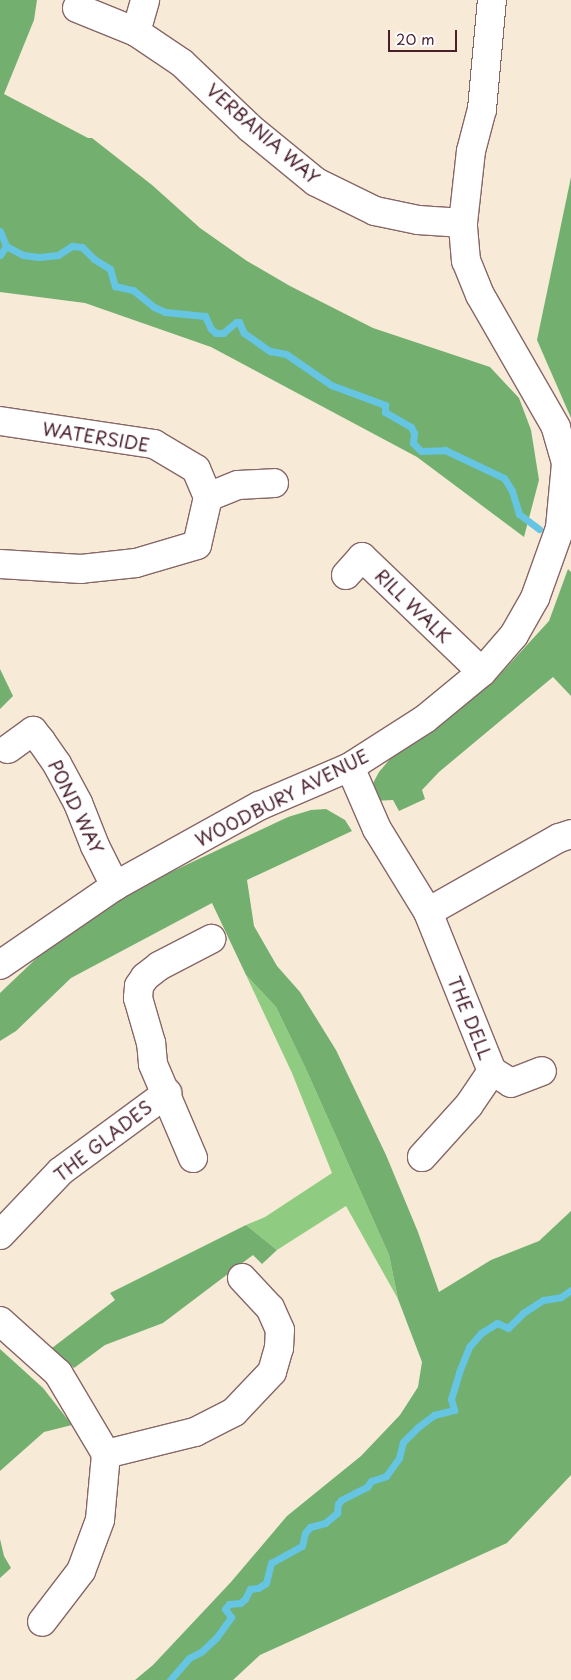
<!DOCTYPE html>
<html>
<head>
<meta charset="utf-8">
<style>
	body { margin:0 }
	#map { position:relative; width:571px; height:1680px; overflow:hidden; background:#f7ead7; font-family:"Playpen Sans",sans-serif }
	div>[style] { position:absolute }
	[style*='--x'] { left:calc(var(--x)*1px); top:calc(var(--y)*1px); width:calc(var(--w)*1px); rotate:calc(var(--a)*1deg) }
	.green>* { inset:0; background:#8fcc81 }
	.forest>* { inset:0; background:#73b06f }
	.stream>* { height:7px; margin:-3.5px; padding:0 3.5px; transform-origin:3.5px; border-radius:3.5px; background:#65c5e3 }
	.roads { filter:drop-shadow(1px 0 #876667) drop-shadow(-1px 0 #876667) drop-shadow(0 1px #876667) drop-shadow(0 -1px #876667) }
	.minor>* { height:28px; margin:-14px; padding:0 14px; transform-origin:14px; border-radius:14px; background:#fff }
	span { translate:-50% -50%; white-space:nowrap; text-align:center; line-height:1.15; -webkit-text-stroke:4px #fff; paint-order:stroke }
	.street-label { font-size:18px; color:#4a1f2b }
	.scale { position:absolute; left:388px; top:30px; width:69px; height:22px; box-sizing:border-box; border:2px solid #4a1f2b; border-top:0; padding-left:6px; font-size:15px; line-height:18px; white-space:nowrap; color:#4a1f2b; -webkit-text-stroke:4px #fff; paint-order:stroke }
</style>
</head>
<body>
<div id="map">
	<div class="green">
		<i style="clip-path:polygon(246px 975px,276px 1007px,305px 1067px,389px 1255px,398px 1299px,346px 1206px,277px 1250px,246px 1225px,265px 1217px,332px 1173px,292px 1073px)"></i>
	</div>
	<div class="forest">
		<i style="clip-path:polygon(0 0,37px 0,34px 20px,4px 94px,88px 138px,92px 138px,152px 185px,200px 228px,247px 261px,290px 286px,373px 328px,490px 367px,519px 398px,531px 430px,539px 480px,524px 537px,417px 457px,211px 347px,85px 303px,0 292px)"></i>
		<i style="clip-path:polygon(571px 177px,571px 418px,537px 340px)"></i>
		<i style="clip-path:polygon(568px 569px,571px 572px,571px 696px,553px 677px,439px 772px,422px 790px,425px 799px,399px 811px,393px 800px,373px 801px,372px 785px,379px 772px,390px 759px,435px 730px,495px 680px,549px 621px)"></i>
		<i style="clip-path:polygon(0 669px,13px 696px,0 709px)"></i>
		<i style="clip-path:polygon(326px 809px,345px 820px,352px 831px,247px 880px,254px 926px,277px 966px,300px 992px,336px 1050px,386px 1155px,418px 1232px,439px 1292px,491px 1260px,539px 1241px,571px 1211px,571px 1475px,507px 1543px,260px 1655px,233px 1680px,135px 1680px,153px 1665px,231px 1582px,287px 1516px,361px 1456px,400px 1415px,418px 1387px,422px 1362px,398px 1299px,389px 1255px,305px 1067px,276px 1007px,246px 975px,212px 903px,71px 978px,16px 1031px,0 1041px,0 993px,42px 953px,86px 920px,137px 888px,288px 817px,311px 810px)"></i>
		<i style="clip-path:polygon(246px 1225px,277px 1250px,262px 1264px,253px 1255px,163px 1323px,105px 1345px,74px 1368px,52px 1348px,115px 1300px,110px 1293px)"></i>
		<i style="clip-path:polygon(0 1349px,43px 1388px,72px 1425px,44px 1432px,0 1471px)"></i>
		<i style="clip-path:polygon(0 1539px,4px 1556px,11px 1568px,0 1578px)"></i>
	</div>
	<div class="stream">
		<i style="--x:0;--y:231;--w:16;--a:68"></i>
		<i style="--x:6;--y:246;--w:19;--a:28"></i>
		<i style="--x:23;--y:255;--w:16;--a:7"></i>
		<i style="--x:39;--y:257;--w:19;--a:-6"></i>
		<i style="--x:58;--y:255;--w:17;--a:-33"></i>
		<i style="--x:72;--y:246;--w:10;--a:6"></i>
		<i style="--x:82;--y:247;--w:17;--a:45"></i>
		<i style="--x:94;--y:259;--w:19;--a:32"></i>
		<i style="--x:110;--y:269;--w:18;--a:74"></i>
		<i style="--x:115;--y:286;--w:18;--a:13"></i>
		<i style="--x:133;--y:290;--w:27;--a:39"></i>
		<i style="--x:154;--y:307;--w:12;--a:24"></i>
		<i style="--x:165;--y:312;--w:40;--a:5.7"></i>
		<i style="--x:205;--y:316;--w:14;--a:65"></i>
		<i style="--x:211;--y:329;--w:6;--a:39"></i>
		<i style="--x:216;--y:333;--w:7;--a:0"></i>
		<i style="--x:223;--y:333;--w:17;--a:-40"></i>
		<i style="--x:236;--y:322;--w:3;--a:0"></i>
		<i style="--x:239;--y:322;--w:12;--a:66"></i>
		<i style="--x:244;--y:333;--w:32;--a:35"></i>
		<i style="--x:270;--y:351;--w:16;--a:11"></i>
		<i style="--x:286;--y:354;--w:55;--a:34.6"></i>
		<i style="--x:331;--y:385;--w:58;--a:20.3"></i>
		<i style="--x:385;--y:405;--w:7;--a:90"></i>
		<i style="--x:385;--y:412;--w:30;--a:30"></i>
		<i style="--x:411;--y:427;--w:7;--a:63"></i>
		<i style="--x:414;--y:433;--w:10;--a:96"></i>
		<i style="--x:413;--y:443;--w:11;--a:45"></i>
		<i style="--x:421;--y:451;--w:24;--a:-2"></i>
		<i style="--x:445;--y:450;--w:65;--a:25.4"></i>
		<i style="--x:504;--y:478;--w:15;--a:58"></i>
		<i style="--x:512;--y:491;--w:24;--a:73"></i>
		<i style="--x:519;--y:514;--w:25;--a:37"></i>
		<i style="--x:0;--y:255;--w:11;--a:-56"></i>
		<i style="--x:170;--y:1680;--w:29;--a:-49"></i>
		<i style="--x:189;--y:1658;--w:13;--a:-27"></i>
		<i style="--x:201;--y:1652;--w:21;--a:-43"></i>
		<i style="--x:216;--y:1638;--w:26;--a:-54"></i>
		<i style="--x:231;--y:1617;--w:10;--a:-127"></i>
		<i style="--x:225;--y:1609;--w:6;--a:-51"></i>
		<i style="--x:229;--y:1604;--w:11;--a:-5"></i>
		<i style="--x:240;--y:1603;--w:6;--a:-39"></i>
		<i style="--x:245;--y:1599;--w:11;--a:-63"></i>
		<i style="--x:250;--y:1589;--w:8;--a:-7"></i>
		<i style="--x:258;--y:1588;--w:9;--a:-32"></i>
		<i style="--x:266;--y:1583;--w:21;--a:-76"></i>
		<i style="--x:271;--y:1563;--w:35;--a:-29"></i>
		<i style="--x:302;--y:1546;--w:13;--a:-77"></i>
		<i style="--x:305;--y:1533;--w:8;--a:-50"></i>
		<i style="--x:310;--y:1527;--w:16;--a:-15"></i>
		<i style="--x:325;--y:1523;--w:16;--a:-40"></i>
		<i style="--x:337;--y:1513;--w:9;--a:-84"></i>
		<i style="--x:338;--y:1504;--w:5;--a:-53"></i>
		<i style="--x:341;--y:1500;--w:29;--a:-27"></i>
		<i style="--x:367;--y:1487;--w:7;--a:-56"></i>
		<i style="--x:371;--y:1481;--w:16;--a:-18"></i>
		<i style="--x:386;--y:1476;--w:22;--a:-54"></i>
		<i style="--x:399;--y:1458;--w:16;--a:-76"></i>
		<i style="--x:403;--y:1442;--w:21;--a:-45"></i>
		<i style="--x:418;--y:1427;--w:20;--a:-37"></i>
		<i style="--x:434;--y:1415;--w:21;--a:-14"></i>
		<i style="--x:454;--y:1410;--w:11;--a:-105"></i>
		<i style="--x:451;--y:1399;--w:28;--a:-73"></i>
		<i style="--x:459;--y:1372;--w:27;--a:-68"></i>
		<i style="--x:469;--y:1347;--w:18;--a:-49"></i>
		<i style="--x:481;--y:1333;--w:19;--a:-32"></i>
		<i style="--x:497;--y:1323;--w:12;--a:24"></i>
		<i style="--x:508;--y:1328;--w:21;--a:-45"></i>
		<i style="--x:523;--y:1313;--w:24;--a:-33"></i>
		<i style="--x:543;--y:1300;--w:18;--a:-9"></i>
		<i style="--x:561;--y:1297;--w:12;--a:-35"></i>
	</div>
	<div class="roads">
		<div class="minor">
			<i style="--x:77;--y:8;--w:64;--a:22.1"></i>
			<i style="--x:136;--y:32;--w:55;--a:34"></i>
			<i style="--x:182;--y:63;--w:94;--a:43.7"></i>
			<i style="--x:250;--y:128;--w:85;--a:39.3"></i>
			<i style="--x:316;--y:182;--w:66;--a:26.2"></i>
			<i style="--x:375;--y:211;--w:44;--a:11.8"></i>
			<i style="--x:418;--y:220;--w:45;--a:3.8"></i>
			<i style="--x:136;--y:32;--w:33;--a:-74"></i>
			<i style="--x:0;--y:421;--w:156;--a:8.5"></i>
			<i style="--x:154;--y:444;--w:49;--a:30.8"></i>
			<i style="--x:196;--y:469;--w:30;--a:67"></i>
			<i style="--x:208;--y:497;--w:49;--a:102.9"></i>
			<i style="--x:197;--y:545;--w:64;--a:163.6"></i>
			<i style="--x:136;--y:563;--w:55;--a:173.8"></i>
			<i style="--x:81;--y:569;--w:81;--a:-176.5"></i>
			<i style="--x:208;--y:497;--w:32;--a:-22"></i>
			<i style="--x:238;--y:485;--w:36;--a:-3"></i>
			<i style="--x:346;--y:575;--w:24;--a:-48"></i>
			<i style="--x:362;--y:557;--w:166;--a:43.8"></i>
			<i style="--x:8;--y:749;--w:31;--a:-36"></i>
			<i style="--x:33;--y:731;--w:13;--a:51"></i>
			<i style="--x:41;--y:741;--w:28;--a:55"></i>
			<i style="--x:57;--y:764;--w:44;--a:61.7"></i>
			<i style="--x:78;--y:803;--w:46;--a:68.4"></i>
			<i style="--x:95;--y:846;--w:45;--a:63.4"></i>
			<i style="--x:350;--y:767;--w:68;--a:66.5"></i>
			<i style="--x:377;--y:829;--w:97;--a:58.4"></i>
			<i style="--x:428;--y:912;--w:171;--a:68.1"></i>
			<i style="--x:492;--y:1071;--w:22;--a:32"></i>
			<i style="--x:511;--y:1083;--w:33;--a:-21"></i>
			<i style="--x:428;--y:912;--w:150;--a:-29.5"></i>
			<i style="--x:559;--y:838;--w:13;--a:-18"></i>
			<i style="--x:0;--y:965;--w:140;--a:-34.5"></i>
			<i style="--x:115;--y:886;--w:165;--a:-29.1"></i>
			<i style="--x:259;--y:806;--w:99;--a:-23.2"></i>
			<i style="--x:350;--y:767;--w:89;--a:-32.6"></i>
			<i style="--x:425;--y:719;--w:74;--a:-39.5"></i>
			<i style="--x:482;--y:672;--w:49;--a:-49.1"></i>
			<i style="--x:514;--y:635;--w:43;--a:-60.4"></i>
			<i style="--x:535;--y:598;--w:74;--a:-70.3"></i>
			<i style="--x:560;--y:528;--w:65;--a:-84.7"></i>
			<i style="--x:566;--y:463;--w:37;--a:-106"></i>
			<i style="--x:556;--y:427;--w:152;--a:-119.9"></i>
			<i style="--x:480;--y:295;--w:37;--a:-112"></i>
			<i style="--x:466;--y:261;--w:38;--a:-95"></i>
			<i style="--x:463;--y:223;--w:72;--a:-83.7"></i>
			<i style="--x:471;--y:151;--w:43;--a:-75.3"></i>
			<i style="--x:482;--y:109;--w:109;--a:-84.8"></i>
			<i style="--x:422;--y:1157;--w:70;--a:-47.9"></i>
			<i style="--x:469;--y:1105;--w:41;--a:-55.9"></i>
			<i style="--x:193;--y:1158;--w:102;--a:-113.1"></i>
			<i style="--x:153;--y:1064;--w:21;--a:-95"></i>
			<i style="--x:151;--y:1043;--w:47;--a:-106.1"></i>
			<i style="--x:138;--y:998;--w:12;--a:-85"></i>
			<i style="--x:139;--y:986;--w:11;--a:-56"></i>
			<i style="--x:145;--y:977;--w:18;--a:-38"></i>
			<i style="--x:159;--y:966;--w:59;--a:-27.4"></i>
			<i style="--x:0;--y:1235;--w:88;--a:-46.4"></i>
			<i style="--x:61;--y:1171;--w:132;--a:-36.3"></i>
			<i style="--x:0;--y:1321;--w:78;--a:41.9"></i>
			<i style="--x:58;--y:1373;--w:94;--a:59.3"></i>
			<i style="--x:106;--y:1454;--w:66;--a:95.2"></i>
			<i style="--x:100;--y:1520;--w:54;--a:110.4"></i>
			<i style="--x:81;--y:1571;--w:64;--a:127.4"></i>
			<i style="--x:106;--y:1454;--w:92;--a:-13.9"></i>
			<i style="--x:195;--y:1432;--w:44;--a:-27.1"></i>
			<i style="--x:234;--y:1412;--w:55;--a:-46.5"></i>
			<i style="--x:272;--y:1372;--w:25;--a:-74"></i>
			<i style="--x:279;--y:1348;--w:18;--a:-87"></i>
			<i style="--x:280;--y:1330;--w:24;--a:-114"></i>
			<i style="--x:270;--y:1308;--w:41;--a:-133"></i>
		</div>
	</div>
	<div class="street-label">
		<span style="left:263px;top:134px;rotate:41deg">VERBANIA WAY</span>
		<span style="left:96px;top:437px;rotate:9deg">WATERSIDE</span>
		<span style="left:413px;top:606px;rotate:44deg">RILL WALK</span>
		<span style="left:282px;top:798px;rotate:-27deg">WOODBURY AVENUE</span>
		<span style="left:76px;top:807px;rotate:64deg">POND WAY</span>
		<span style="left:470px;top:1018px;rotate:68deg">THE DELL</span>
		<span style="left:103px;top:1141px;rotate:-38deg">THE GLADES</span>
	</div>
	<div class="scale">20 m</div>
</div>
</body>
</html>
